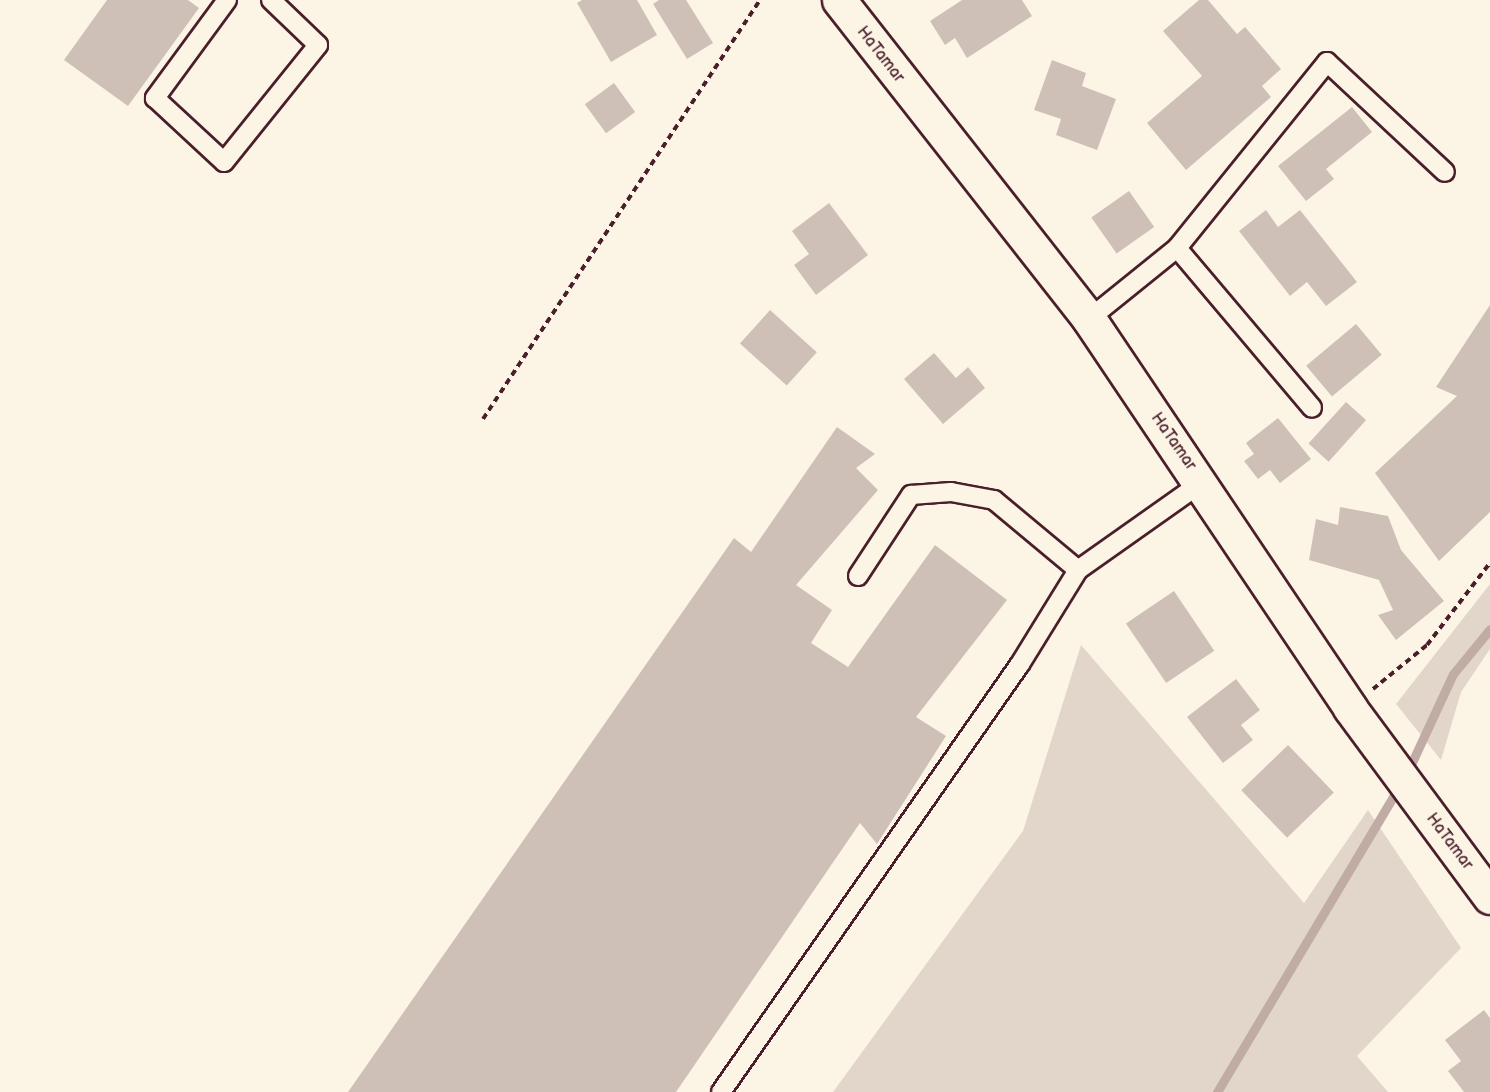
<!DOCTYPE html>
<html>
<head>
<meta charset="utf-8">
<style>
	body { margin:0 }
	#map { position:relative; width:1490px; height:1092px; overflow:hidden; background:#fcf5e5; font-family:"Balsamiq Sans",sans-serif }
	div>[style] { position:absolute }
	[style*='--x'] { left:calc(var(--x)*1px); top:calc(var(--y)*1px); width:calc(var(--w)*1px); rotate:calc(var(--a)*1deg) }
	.green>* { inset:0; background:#e2d5ca }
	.stream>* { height:9px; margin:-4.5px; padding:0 4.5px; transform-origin:4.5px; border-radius:4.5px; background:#c0aca5 }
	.building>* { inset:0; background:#cfc0b7; transform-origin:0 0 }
	.path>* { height:4px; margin-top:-2px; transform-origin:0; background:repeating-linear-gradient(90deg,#4a1f2b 0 6px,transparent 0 10.5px) }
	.roads { filter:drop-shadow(2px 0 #4a1f2b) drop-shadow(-2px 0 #4a1f2b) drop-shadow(0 2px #4a1f2b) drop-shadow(0 -2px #4a1f2b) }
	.lane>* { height:18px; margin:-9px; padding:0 9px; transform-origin:9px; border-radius:9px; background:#fcf5e5 }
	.street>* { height:33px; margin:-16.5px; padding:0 16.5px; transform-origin:16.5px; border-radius:16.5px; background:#fcf5e5 }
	span { translate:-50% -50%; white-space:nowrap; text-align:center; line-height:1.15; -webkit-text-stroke:4.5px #fcf5e5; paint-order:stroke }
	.street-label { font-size:16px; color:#4a1f2b }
</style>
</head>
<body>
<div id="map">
	<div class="green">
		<i style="clip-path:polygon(1490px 584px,1490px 649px,1461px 692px,1441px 760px,1396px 704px)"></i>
		<i style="clip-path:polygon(1081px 645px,1304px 903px,1368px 810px,1461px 948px,1357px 1056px,1388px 1092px,833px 1092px,1023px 831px)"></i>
	</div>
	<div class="stream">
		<i style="--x:1407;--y:773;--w:109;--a:-65.1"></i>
		<i style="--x:1453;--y:674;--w:58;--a:-50.6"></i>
		<i style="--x:1217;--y:1092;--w:357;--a:-59.2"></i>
	</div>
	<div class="building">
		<i style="clip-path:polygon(107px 0,188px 0,199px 8px,128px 106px,64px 60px)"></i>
		<i style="clip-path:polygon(582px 0,637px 0,657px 35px,611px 62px,577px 3px)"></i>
		<i style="clip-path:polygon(659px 0,686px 0,713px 43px,687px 59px,653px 4px)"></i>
		<i style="clip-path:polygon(962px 0,1022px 0,1032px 16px,967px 58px,955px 38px,945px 45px,930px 21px)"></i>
		<i style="clip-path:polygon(1199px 0,1208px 0,1237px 34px,1245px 27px,1281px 69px,1262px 86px,1271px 97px,1186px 170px,1147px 123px,1202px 76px,1163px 31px)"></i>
		<i style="clip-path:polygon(1052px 60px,1086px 73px,1082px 86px,1116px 99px,1097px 150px,1056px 135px,1061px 119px,1034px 110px)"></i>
		<i style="left:614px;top:83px;width:36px;height:36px;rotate:54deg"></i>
		<i style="clip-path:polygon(1352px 107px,1372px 132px,1326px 169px,1334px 179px,1306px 201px,1278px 166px)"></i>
		<i style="left:1129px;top:191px;width:44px;height:46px;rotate:55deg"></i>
		<i style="clip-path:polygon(829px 203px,868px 255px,816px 295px,794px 265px,809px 254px,792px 231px)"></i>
		<i style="clip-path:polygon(1266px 210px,1278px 227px,1300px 210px,1357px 282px,1326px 306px,1307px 282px,1290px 296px,1239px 231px)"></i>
		<i style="clip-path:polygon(1490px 305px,1490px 512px,1439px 561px,1375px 473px,1457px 396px,1436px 387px)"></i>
		<i style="left:770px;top:310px;width:63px;height:45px;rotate:42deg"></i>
		<i style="left:1356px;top:324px;width:40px;height:65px;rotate:50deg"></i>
		<i style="clip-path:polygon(934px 353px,956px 378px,968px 367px,985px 388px,943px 424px,904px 379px)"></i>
		<i style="left:1346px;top:402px;width:27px;height:56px;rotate:42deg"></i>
		<i style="clip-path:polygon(1278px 418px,1311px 459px,1280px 483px,1270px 470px,1258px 479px,1244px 461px,1254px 454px,1246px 443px)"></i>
		<i style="clip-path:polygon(837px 427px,875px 454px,856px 468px,878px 490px,796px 585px,832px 610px,811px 643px,848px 667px,935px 545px,1007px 600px,916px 717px,946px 736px,877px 844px,860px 823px,676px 1092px,348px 1092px,734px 538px,751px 552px)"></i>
		<i style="clip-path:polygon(1340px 507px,1388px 516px,1401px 550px,1444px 601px,1396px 640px,1378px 615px,1393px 610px,1379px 580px,1309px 560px,1316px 519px,1338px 525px)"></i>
		<i style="left:1174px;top:591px;width:72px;height:58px;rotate:56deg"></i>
		<i style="clip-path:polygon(1236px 679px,1260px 710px,1241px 725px,1253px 740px,1223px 763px,1187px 717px)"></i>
		<i style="left:1288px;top:745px;width:66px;height:65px;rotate:46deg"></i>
		<i style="clip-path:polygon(1484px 1010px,1490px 1018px,1490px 1092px,1464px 1092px,1448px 1071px,1461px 1061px,1445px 1040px)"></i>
	</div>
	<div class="path">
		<i style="--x:483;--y:419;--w:502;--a:-56.53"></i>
		<i style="--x:1373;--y:689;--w:70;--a:-39.2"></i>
		<i style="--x:1427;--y:645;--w:103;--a:-52.5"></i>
	</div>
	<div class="roads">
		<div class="lane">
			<i style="--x:227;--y:0;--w:122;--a:126.3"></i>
			<i style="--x:155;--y:98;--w:94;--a:42.8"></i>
			<i style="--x:224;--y:162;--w:150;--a:-51.2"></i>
			<i style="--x:318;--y:45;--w:65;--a:-136.2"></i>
			<i style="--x:1177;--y:248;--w:209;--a:49.8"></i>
			<i style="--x:1089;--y:319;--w:113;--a:-38.9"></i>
			<i style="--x:1177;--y:248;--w:239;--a:-51.1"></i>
			<i style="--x:1327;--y:62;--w:161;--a:43"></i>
			<i style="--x:858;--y:576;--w:97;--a:-56.8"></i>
			<i style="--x:911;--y:495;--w:40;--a:-4.3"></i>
			<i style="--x:951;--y:492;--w:44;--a:10.5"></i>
			<i style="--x:994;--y:500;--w:109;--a:39.8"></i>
			<i style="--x:721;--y:1092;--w:522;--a:-55.06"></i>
			<i style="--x:1020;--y:664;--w:110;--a:-58.3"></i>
			<i style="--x:1078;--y:570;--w:151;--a:-35.3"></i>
		</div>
		<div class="street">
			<i style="--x:839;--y:0;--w:405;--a:51.9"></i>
			<i style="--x:1089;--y:319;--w:468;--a:56.1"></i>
			<i style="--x:1350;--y:708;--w:235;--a:53.5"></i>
		</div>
	</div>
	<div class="street-label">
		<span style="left:880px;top:55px;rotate:52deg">HaTamar</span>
		<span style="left:1173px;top:442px;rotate:55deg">HaTamar</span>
		<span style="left:1449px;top:842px;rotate:53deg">HaTamar</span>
	</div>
</div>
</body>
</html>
